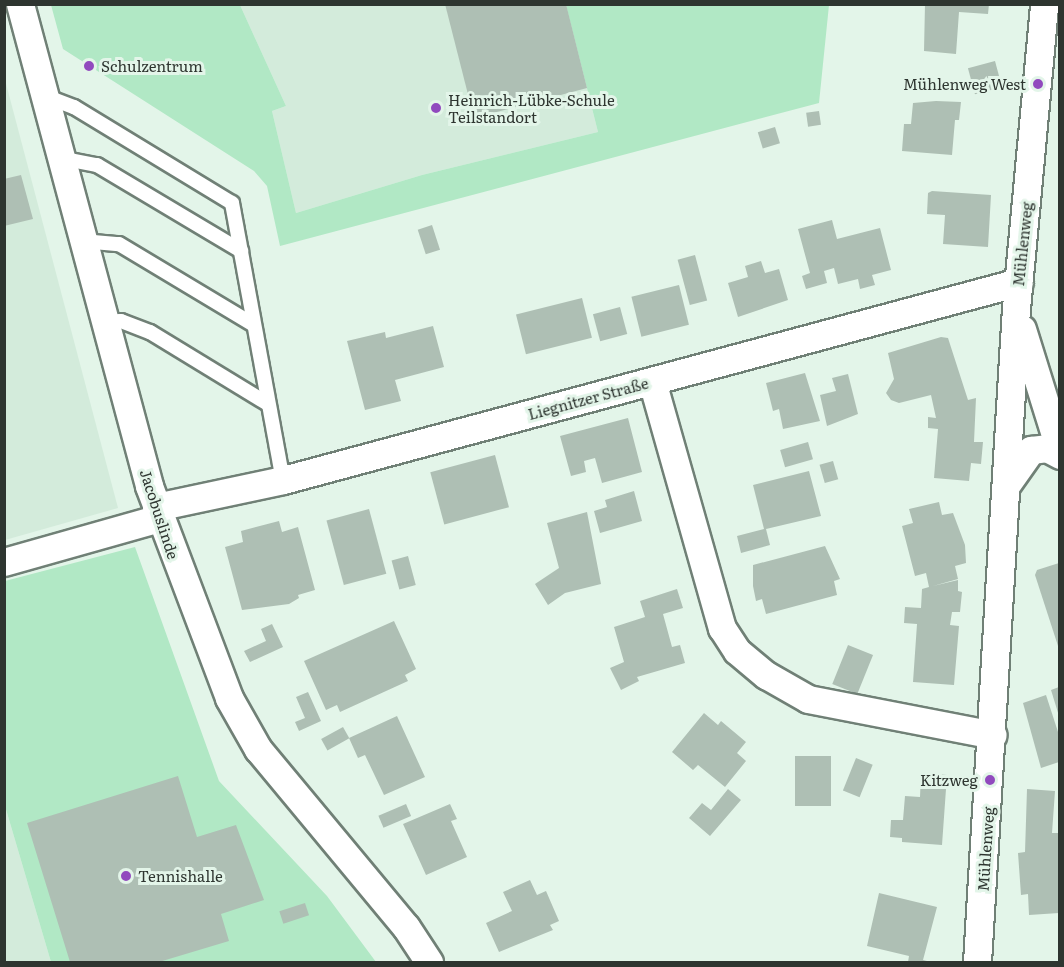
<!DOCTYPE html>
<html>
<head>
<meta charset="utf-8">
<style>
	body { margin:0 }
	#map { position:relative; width:1064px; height:967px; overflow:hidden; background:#e3f5e9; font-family:Literata,serif }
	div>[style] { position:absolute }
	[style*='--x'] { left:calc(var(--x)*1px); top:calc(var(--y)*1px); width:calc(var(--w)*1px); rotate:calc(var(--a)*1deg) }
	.built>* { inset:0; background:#d3ebdb }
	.green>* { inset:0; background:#b1e8c5 }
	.building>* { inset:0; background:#aebfb4; transform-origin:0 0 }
	.roads { filter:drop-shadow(2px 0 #708076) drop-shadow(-2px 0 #708076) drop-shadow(0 2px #708076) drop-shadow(0 -2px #708076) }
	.service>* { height:14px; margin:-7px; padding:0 7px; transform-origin:7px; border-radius:7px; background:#fff }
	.minor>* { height:27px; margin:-13.5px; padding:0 13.5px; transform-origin:13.5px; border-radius:13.5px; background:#fff }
	.dots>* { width:16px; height:16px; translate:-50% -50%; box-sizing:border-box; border:3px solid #e3f5e9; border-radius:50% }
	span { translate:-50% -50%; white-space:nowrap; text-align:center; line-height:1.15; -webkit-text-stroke:6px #e3f5e9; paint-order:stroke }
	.poi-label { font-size:15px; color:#2e3530 }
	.left { translate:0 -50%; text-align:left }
	.right { translate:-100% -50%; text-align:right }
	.street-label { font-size:15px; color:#2e3530 }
	.frame { position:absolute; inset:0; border:6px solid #2e3530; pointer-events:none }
</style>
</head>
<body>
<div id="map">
	<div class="built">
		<i style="clip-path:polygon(240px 5px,566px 5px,598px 132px,422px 175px,296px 213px,272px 111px,286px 106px)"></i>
		<i style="clip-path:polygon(4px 76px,118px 508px,5px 540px,4px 540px)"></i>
		<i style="clip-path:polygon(5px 806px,51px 962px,5px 962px)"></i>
	</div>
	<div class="green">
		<i style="clip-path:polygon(51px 5px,240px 5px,286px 106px,272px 111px,296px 213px,422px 175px,598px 132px,566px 5px,829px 5px,819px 103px,280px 246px,267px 186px,254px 171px,63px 49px)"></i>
		<i style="clip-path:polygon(135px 547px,219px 781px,327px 896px,376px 962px,51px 962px,5px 806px,5px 581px)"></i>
	</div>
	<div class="building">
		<i style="clip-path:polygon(445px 4px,566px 4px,587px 88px,474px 118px)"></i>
		<i style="clip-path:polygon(925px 4px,989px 4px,988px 14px,959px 12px,956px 54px,924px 51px)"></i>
		<i style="left:995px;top:61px;width:27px;height:28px;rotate:75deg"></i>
		<i style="clip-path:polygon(936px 101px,961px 102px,959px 120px,955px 120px,952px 155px,902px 151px,904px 124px,911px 124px,913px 103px)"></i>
		<i style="left:819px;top:111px;width:14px;height:13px;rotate:82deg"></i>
		<i style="left:775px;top:127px;width:17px;height:18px;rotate:73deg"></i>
		<i style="clip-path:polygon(21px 175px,33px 219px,4px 226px,4px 179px)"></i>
		<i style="clip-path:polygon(932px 191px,991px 195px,988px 247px,943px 244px,945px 215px,927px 214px,928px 193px)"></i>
		<i style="clip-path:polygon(832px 220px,837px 239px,880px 228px,891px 270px,872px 275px,875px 285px,860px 289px,858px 279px,838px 284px,834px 268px,824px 271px,827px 283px,806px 289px,802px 276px,810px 273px,798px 229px)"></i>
		<i style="left:432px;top:225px;width:26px;height:15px;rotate:72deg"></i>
		<i style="left:695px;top:255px;width:47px;height:18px;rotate:75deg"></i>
		<i style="clip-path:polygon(761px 261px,765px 273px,779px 269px,788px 300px,738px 317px,728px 283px,748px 277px,745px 266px)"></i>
		<i style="left:679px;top:285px;width:41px;height:49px;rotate:76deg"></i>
		<i style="left:582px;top:298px;width:41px;height:68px;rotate:76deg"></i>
		<i style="left:620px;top:307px;width:28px;height:28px;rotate:75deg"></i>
		<i style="clip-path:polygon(433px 326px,444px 367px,395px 380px,401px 401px,365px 410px,347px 341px,385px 332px,386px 338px)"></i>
		<i style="clip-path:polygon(941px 337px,948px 338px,968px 400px,976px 398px,974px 442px,983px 442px,981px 464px,971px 463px,969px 481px,934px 478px,938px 429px,928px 428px,928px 417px,936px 418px,931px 395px,899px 403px,891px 400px,886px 393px,894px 379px,888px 353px)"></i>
		<i style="clip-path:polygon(805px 373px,820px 421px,783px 429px,779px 409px,773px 411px,766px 383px)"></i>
		<i style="clip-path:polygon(848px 374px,858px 414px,827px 426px,820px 395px,836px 391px,832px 378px)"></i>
		<i style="clip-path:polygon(628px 418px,642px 472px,602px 483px,595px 458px,584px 461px,586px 472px,571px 476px,560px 436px)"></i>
		<i style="left:808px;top:442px;width:18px;height:29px;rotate:74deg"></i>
		<i style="left:495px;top:455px;width:54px;height:67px;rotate:75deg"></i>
		<i style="left:833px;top:461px;width:19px;height:14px;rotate:74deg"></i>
		<i style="clip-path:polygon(809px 471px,821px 516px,766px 529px,770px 545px,741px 553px,737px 536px,764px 529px,753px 485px)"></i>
		<i style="clip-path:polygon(634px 491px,642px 521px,600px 533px,594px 511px,607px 507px,605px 500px)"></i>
		<i style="clip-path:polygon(939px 502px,942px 515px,953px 513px,965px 545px,966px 563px,955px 566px,958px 579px,933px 586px,958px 580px,958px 591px,962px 592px,960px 612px,952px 612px,950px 625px,959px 626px,954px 685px,913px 682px,917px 624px,904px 623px,905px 607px,921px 608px,922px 589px,929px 587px,926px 573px,915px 576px,902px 526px,913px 523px,909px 509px)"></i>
		<i style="left:369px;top:509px;width:67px;height:44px;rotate:75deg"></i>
		<i style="clip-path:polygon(587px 512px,601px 584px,565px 593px,548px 605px,535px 584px,559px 568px,547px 523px)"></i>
		<i style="clip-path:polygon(279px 521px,282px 532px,298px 527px,315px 590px,298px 595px,299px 598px,289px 604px,242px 610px,225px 547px,243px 542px,241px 531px)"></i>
		<i style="clip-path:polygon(825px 546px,840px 579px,834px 581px,837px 595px,766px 614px,762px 599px,756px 601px,753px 586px,753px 565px)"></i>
		<i style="left:408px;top:556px;width:30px;height:17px;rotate:75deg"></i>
		<i style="clip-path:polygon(1059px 563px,1059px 649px,1035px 575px,1037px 570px)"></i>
		<i style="clip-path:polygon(677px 589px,683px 608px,663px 614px,672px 647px,680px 645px,685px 663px,637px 677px,639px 681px,621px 690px,610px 668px,624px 662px,614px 627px,645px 617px,640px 601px)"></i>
		<i style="clip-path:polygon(394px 621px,416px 669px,405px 675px,408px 681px,340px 712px,337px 705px,326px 710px,304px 661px)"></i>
		<i style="clip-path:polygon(272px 624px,283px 647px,250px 662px,244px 651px,266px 641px,261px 629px)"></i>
		<i style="left:848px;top:645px;width:27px;height:42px;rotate:22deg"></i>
		<i style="clip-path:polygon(1059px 687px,1059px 716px,1051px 690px)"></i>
		<i style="clip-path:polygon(308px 692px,321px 721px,299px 731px,295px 722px,305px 718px,296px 697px)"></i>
		<i style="clip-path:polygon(1046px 695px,1059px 735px,1059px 762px,1041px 768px,1023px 703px)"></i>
		<i style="clip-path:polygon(704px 713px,718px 725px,721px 721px,746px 742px,737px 753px,746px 761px,725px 787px,698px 765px,693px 770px,672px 752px)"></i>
		<i style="clip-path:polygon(397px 716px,425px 777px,384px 795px,365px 755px,358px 758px,349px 738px)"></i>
		<i style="left:343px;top:727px;width:13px;height:25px;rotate:61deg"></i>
		<i style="left:795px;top:756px;width:36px;height:50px"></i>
		<i style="left:856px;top:758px;width:18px;height:35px;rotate:22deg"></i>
		<i style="clip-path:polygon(921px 773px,947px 775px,942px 845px,902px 842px,902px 838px,890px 837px,891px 820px,903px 820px,905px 796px,920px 797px)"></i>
		<i style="clip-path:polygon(178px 776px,197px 837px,236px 825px,264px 900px,221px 914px,229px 941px,159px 962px,70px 962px,27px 823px)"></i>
		<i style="clip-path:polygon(728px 789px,741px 800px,710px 836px,689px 818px,702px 803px,711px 810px)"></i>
		<i style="clip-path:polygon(1027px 789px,1055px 791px,1052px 833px,1059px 833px,1059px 913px,1029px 915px,1028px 894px,1021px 895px,1018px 853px,1025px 852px)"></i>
		<i style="left:406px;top:804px;width:13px;height:30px;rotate:67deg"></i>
		<i style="clip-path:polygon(450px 804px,457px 819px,451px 821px,467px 857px,426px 875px,403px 824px)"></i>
		<i style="clip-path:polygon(530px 880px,537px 895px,546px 891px,559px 921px,550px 925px,553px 930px,499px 952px,486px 923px,512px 911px,503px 892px)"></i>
		<i style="clip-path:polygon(879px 893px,937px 907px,923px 960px,931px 962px,908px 962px,909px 956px,867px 946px)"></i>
		<i style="left:305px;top:903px;width:13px;height:27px;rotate:72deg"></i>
	</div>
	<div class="roads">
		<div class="service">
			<i style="--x:45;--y:96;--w:31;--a:21"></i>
			<i style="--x:74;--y:107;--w:185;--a:31.3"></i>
			<i style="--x:232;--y:203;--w:282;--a:79.6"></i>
			<i style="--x:60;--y:158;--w:38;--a:11"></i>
			<i style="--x:97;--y:165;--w:168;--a:30.8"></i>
			<i style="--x:82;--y:241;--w:37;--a:5"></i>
			<i style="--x:119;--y:244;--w:157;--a:31"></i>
			<i style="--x:103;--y:322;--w:18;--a:-3"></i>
			<i style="--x:121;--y:321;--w:31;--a:21"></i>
			<i style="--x:150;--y:332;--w:138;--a:31.4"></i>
		</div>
		<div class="minor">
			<i style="--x:20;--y:4;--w:499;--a:75"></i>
			<i style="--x:149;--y:486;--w:227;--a:69.3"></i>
			<i style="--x:229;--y:698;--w:59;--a:60.4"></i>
			<i style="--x:258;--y:749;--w:231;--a:50.3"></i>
			<i style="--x:406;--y:927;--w:42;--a:56.7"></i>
			<i style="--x:1022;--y:329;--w:128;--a:72.7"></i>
			<i style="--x:652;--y:381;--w:257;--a:74.2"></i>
			<i style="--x:722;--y:628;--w:27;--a:57"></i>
			<i style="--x:737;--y:651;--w:38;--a:40"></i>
			<i style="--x:766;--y:675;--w:48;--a:29.7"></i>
			<i style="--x:808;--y:699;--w:188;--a:11"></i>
			<i style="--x:1007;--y:484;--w:42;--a:-54.8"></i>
			<i style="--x:1031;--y:450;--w:16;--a:-7"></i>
			<i style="--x:1047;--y:448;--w:15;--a:28"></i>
			<i style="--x:156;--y:507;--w:130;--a:-12"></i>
			<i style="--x:283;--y:480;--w:762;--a:-15.06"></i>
			<i style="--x:4;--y:562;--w:161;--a:-15.8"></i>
			<i style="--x:977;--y:962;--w:655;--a:-86.59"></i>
			<i style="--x:1016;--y:308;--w:305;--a:-84.7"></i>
		</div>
	</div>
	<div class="dots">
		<i style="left:89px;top:66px;background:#914abe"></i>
		<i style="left:1038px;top:84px;background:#914abe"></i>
		<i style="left:436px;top:108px;background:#914abe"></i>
		<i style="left:990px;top:780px;background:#914abe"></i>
		<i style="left:126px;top:876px;background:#914abe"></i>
	</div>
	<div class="poi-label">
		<span class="left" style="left:101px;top:66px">Schulzentrum</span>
		<span class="right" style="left:1026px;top:84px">Mühlenweg West</span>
		<span class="left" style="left:448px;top:108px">Heinrich-Lübke-Schule<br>Teilstandort</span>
		<span class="right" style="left:978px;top:780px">Kitzweg</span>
		<span class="left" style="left:138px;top:876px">Tennishalle</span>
	</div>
	<div class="street-label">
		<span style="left:1022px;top:244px;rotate:-84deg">Mühlenweg</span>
		<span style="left:588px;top:398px;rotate:-15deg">Liegnitzer Straße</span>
		<span style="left:160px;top:514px;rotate:72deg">Jacobuslinde</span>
		<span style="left:985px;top:849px;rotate:-86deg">Mühlenweg</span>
	</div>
	<div class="frame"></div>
</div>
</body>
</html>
